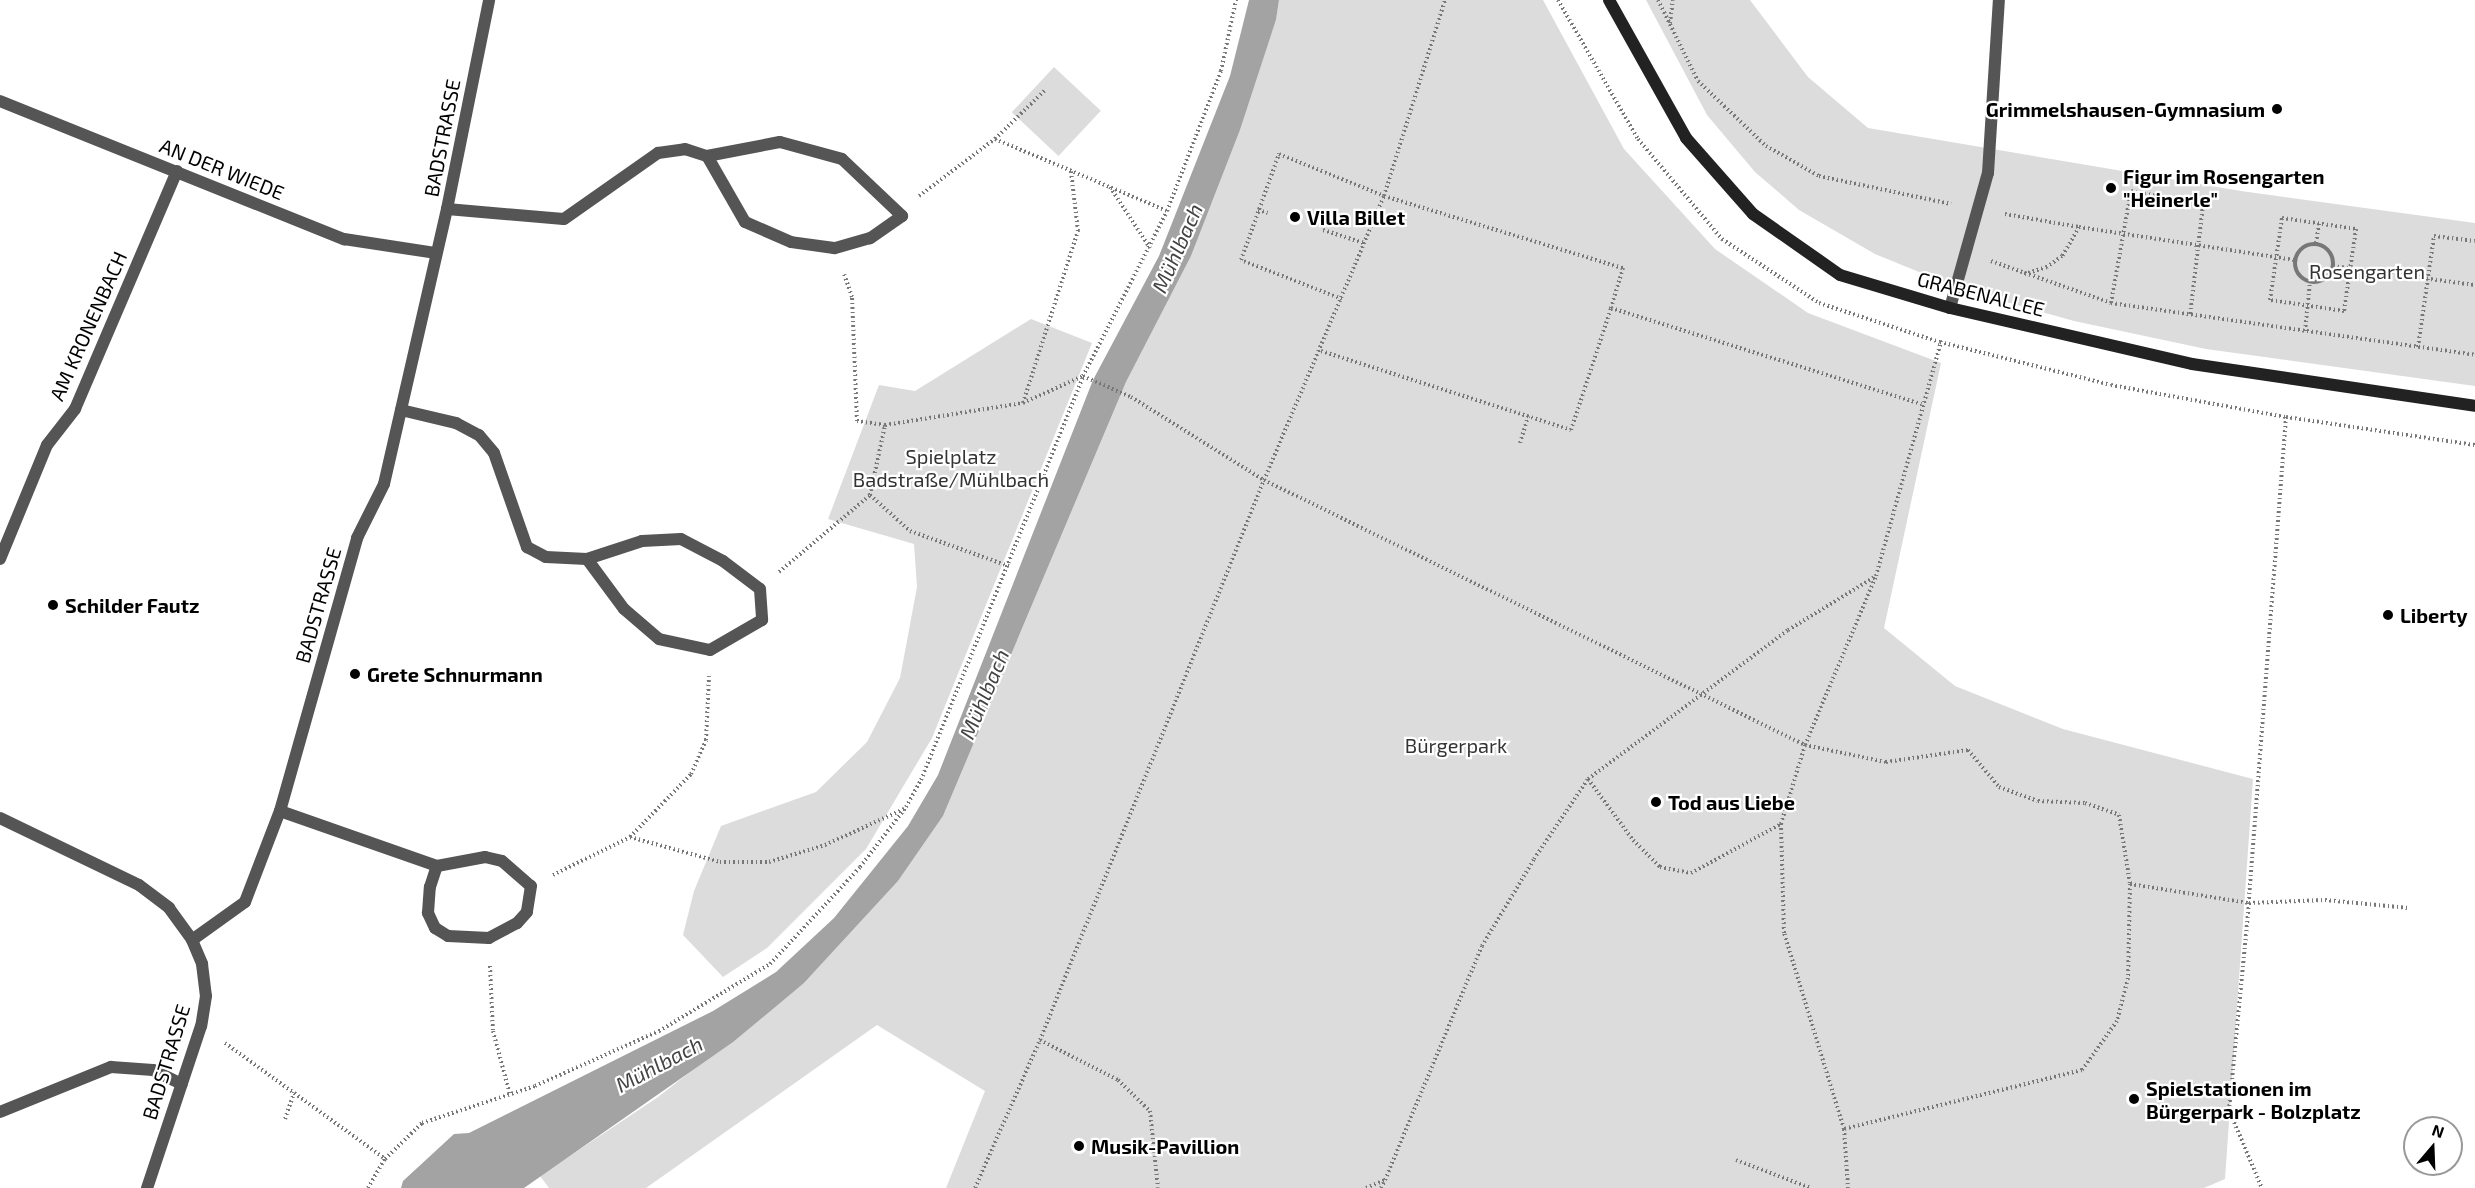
<!DOCTYPE html>
<html>
<head>
<meta charset="utf-8">
<style>
	body { margin:0 }
	#map { position:relative; width:2475px; height:1188px; overflow:hidden; background:#fff; font-family:"Exo 2",sans-serif }
	div>[style] { position:absolute }
	[style*='--x'] { left:calc(var(--x)*1px); top:calc(var(--y)*1px); width:calc(var(--w)*1px); rotate:calc(var(--a)*1deg) }
	.green>* { inset:0; background:#dcdcdc; transform-origin:0 0 }
	.water>* { inset:0; background:#a3a3a3 }
	.path>* { height:4px; margin-top:-2px; transform-origin:0; background:repeating-linear-gradient(90deg,#777 0 1.5px,transparent 0 4.5px) }
	.path>.ring { margin:-2px; padding:0; box-sizing:content-box; background:none; border:4px solid #777; border-radius:50% }
	.pedestrian>* { height:12px; margin:-6px; padding:0 6px; transform-origin:6px; border-radius:6px; background:#555 }
	.minor>* { height:12px; margin:-6px; padding:0 6px; transform-origin:6px; border-radius:6px; background:#555 }
	.secondary>* { height:12px; margin:-6px; padding:0 6px; transform-origin:6px; border-radius:6px; background:#222 }
	.dots>* { width:16px; height:16px; translate:-50% -50%; box-sizing:border-box; border:3px solid #fff; border-radius:50% }
	span { translate:-50% -50%; white-space:nowrap; text-align:center; line-height:1.15; -webkit-text-stroke:4.5px #fff; paint-order:stroke }
	.poi-label { font-size:20px; color:#000; font-weight:700 }
	.right { translate:-100% -50%; text-align:right }
	.left { translate:0 -50%; text-align:left }
	.street-label { font-size:20px; color:#000 }
	.park-label { font-size:20px; color:#333 }
	.water-label { font-size:21px; color:#444; font-style:italic }
	.north { position:absolute; left:2403px; top:1116px; width:60px; height:60px; box-sizing:border-box; background:#fff; border:2px solid #999; border-radius:50%; rotate:19deg; font-size:16px; font-weight:700; line-height:24px; text-align:center; color:#000 }
	.north::after { content:''; display:block; margin:auto; width:21px; height:27px; background:#000; clip-path:polygon(50% 0,100% 100%,50% 72%,0 100%) }
</style>
</head>
<body>
<div id="map">
	<div class="green">
		<i style="clip-path:polygon(1279px 0,1543px 0,1624px 149px,1715px 249px,1808px 313px,1941px 363px,1884px 628px,1955px 686px,2063px 729px,2253px 779px,2225px 1179px,2204px 1188px,946px 1188px,985px 1091px,877px 1025px,646px 1188px,549px 1188px,540px 1176px,658px 1097px,804px 983px,898px 881px,943px 816px,1126px 382px,1191px 256px,1240px 130px,1276px 20px)"></i>
		<i style="clip-path:polygon(1646px 0,1750px 0,1808px 77px,1868px 128px,2241px 191px,2475px 223px,2475px 386px,2206px 349px,2074px 321px,1963px 290px,1875px 254px,1799px 210px,1755px 172px,1707px 115px)"></i>
		<i style="left:1054px;top:67px;width:64px;height:62px;rotate:43deg"></i>
		<i style="clip-path:polygon(1031px 319px,1092px 343px,932px 738px,866px 849px,767px 948px,723px 977px,683px 935px,694px 891px,721px 826px,816px 792px,867px 742px,900px 678px,917px 587px,914px 544px,828px 519px,879px 385px,915px 391px)"></i>
	</div>
	<div class="water">
		<i style="clip-path:polygon(1249px 0,1279px 0,1276px 20px,1240px 130px,1191px 256px,1126px 382px,943px 816px,898px 881px,804px 983px,733px 1042px,524px 1188px,401px 1188px,403px 1181px,454px 1134px,469px 1133px,713px 1011px,776px 972px,834px 918px,908px 826px,938px 775px,1093px 380px,1159px 256px,1230px 76px)"></i>
	</div>
	<div class="path">
		<i style="--x:1558;--y:0;--w:160;--a:60.1"></i>
		<i style="--x:1638;--y:139;--w:131;--a:50"></i>
		<i style="--x:1722;--y:239;--w:116;--a:33.4"></i>
		<i style="--x:1819;--y:303;--w:127;--a:17.9"></i>
		<i style="--x:1940;--y:342;--w:176;--a:14.1"></i>
		<i style="--x:2111;--y:385;--w:178;--a:10.4"></i>
		<i style="--x:2286;--y:417;--w:191;--a:8.4"></i>
		<i style="--x:1658;--y:0;--w:90;--a:63.7"></i>
		<i style="--x:1698;--y:81;--w:94;--a:43.7"></i>
		<i style="--x:1766;--y:146;--w:61;--a:29.5"></i>
		<i style="--x:1819;--y:176;--w:135;--a:12"></i>
		<i style="--x:1670;--y:23;--w:23;--a:-83"></i>
		<i style="--x:995;--y:139;--w:71;--a:-44.4"></i>
		<i style="--x:1110;--y:187;--w:73;--a:56.7"></i>
		<i style="--x:919;--y:196;--w:95;--a:-36.9"></i>
		<i style="--x:995;--y:139;--w:186;--a:22.7"></i>
		<i style="--x:1258;--y:210;--w:10;--a:17"></i>
		<i style="--x:2005;--y:214;--w:75;--a:10"></i>
		<i style="--x:2079;--y:227;--w:34;--a:120"></i>
		<i style="--x:2062;--y:256;--w:19;--a:144"></i>
		<i style="--x:2047;--y:267;--w:24;--a:163"></i>
		<i style="--x:2282;--y:218;--w:75;--a:8.5"></i>
		<i style="--x:2356;--y:229;--w:83;--a:98.3"></i>
		<i style="--x:2344;--y:311;--w:75;--a:-171.5"></i>
		<i style="--x:2270;--y:300;--w:83;--a:-81.7"></i>
		<i style="--x:2079;--y:227;--w:218;--a:8.7"></i>
		<i style="--x:1323;--y:230;--w:43;--a:17.6"></i>
		<i style="--x:2316;--y:243;--w:20;--a:-81"></i>
		<i class="ring" style="left:2295px;top:244px;width:34px;height:34px"></i>
		<i style="--x:1991;--y:261;--w:127;--a:19.3"></i>
		<i style="--x:2111;--y:303;--w:368;--a:8.1"></i>
		<i style="--x:2333;--y:266;--w:143;--a:7.6"></i>
		<i style="--x:1342;--y:299;--w:108;--a:-158.9"></i>
		<i style="--x:1241;--y:260;--w:113;--a:-70.3"></i>
		<i style="--x:1279;--y:154;--w:113;--a:21.8"></i>
		<i style="--x:1384;--y:196;--w:250;--a:16.8"></i>
		<i style="--x:1623;--y:268;--w:42;--a:106.7"></i>
		<i style="--x:2111;--y:303;--w:114;--a:-79.9"></i>
		<i style="--x:2131;--y:191;--w:73;--a:11"></i>
		<i style="--x:2203;--y:205;--w:112;--a:96.7"></i>
		<i style="--x:2305;--y:331;--w:49;--a:-84.2"></i>
		<i style="--x:2418;--y:347;--w:112;--a:-81.8"></i>
		<i style="--x:2434;--y:236;--w:41;--a:7"></i>
		<i style="--x:1321;--y:351;--w:262;--a:17.5"></i>
		<i style="--x:1571;--y:430;--w:128;--a:-71.8"></i>
		<i style="--x:1611;--y:308;--w:325;--a:17.2"></i>
		<i style="--x:1023;--y:403;--w:181;--a:-72.3"></i>
		<i style="--x:1078;--y:231;--w:60;--a:-96.7"></i>
		<i style="--x:2286;--y:417;--w:487;--a:94.4"></i>
		<i style="--x:2249;--y:903;--w:76;--a:-2.3"></i>
		<i style="--x:2325;--y:900;--w:84;--a:5.4"></i>
		<i style="--x:885;--y:425;--w:140;--a:-9.1"></i>
		<i style="--x:1023;--y:403;--w:66;--a:-24.2"></i>
		<i style="--x:1083;--y:376;--w:52;--a:23.6"></i>
		<i style="--x:1131;--y:397;--w:157;--a:32"></i>
		<i style="--x:1264;--y:480;--w:602;--a:26.1"></i>
		<i style="--x:1805;--y:745;--w:83;--a:11.9"></i>
		<i style="--x:1886;--y:762;--w:83;--a:-8.3"></i>
		<i style="--x:1968;--y:750;--w:48;--a:50"></i>
		<i style="--x:1999;--y:787;--w:41;--a:19.7"></i>
		<i style="--x:2038;--y:801;--w:47;--a:2.4"></i>
		<i style="--x:2085;--y:803;--w:36;--a:19"></i>
		<i style="--x:2119;--y:815;--w:70;--a:80.9"></i>
		<i style="--x:2130;--y:884;--w:94;--a:91.2"></i>
		<i style="--x:2128;--y:978;--w:44;--a:104.3"></i>
		<i style="--x:2117;--y:1021;--w:60;--a:125.5"></i>
		<i style="--x:2082;--y:1070;--w:245;--a:166.1"></i>
		<i style="--x:1844;--y:1129;--w:59;--a:86.1"></i>
		<i style="--x:1520;--y:443;--w:28;--a:-73"></i>
		<i style="--x:870;--y:495;--w:54;--a:42"></i>
		<i style="--x:910;--y:531;--w:105;--a:19.5"></i>
		<i style="--x:779;--y:572;--w:119;--a:-40.2"></i>
		<i style="--x:870;--y:495;--w:72;--a:-77.9"></i>
		<i style="--x:885;--y:425;--w:28;--a:-172"></i>
		<i style="--x:857;--y:421;--w:124;--a:-92.3"></i>
		<i style="--x:852;--y:297;--w:24;--a:-109"></i>
		<i style="--x:1588;--y:779;--w:76;--a:53.6"></i>
		<i style="--x:1633;--y:840;--w:38;--a:45"></i>
		<i style="--x:1660;--y:867;--w:32;--a:11"></i>
		<i style="--x:1691;--y:873;--w:102;--a:-28.6"></i>
		<i style="--x:630;--y:837;--w:93;--a:15.5"></i>
		<i style="--x:720;--y:862;--w:49;--a:0"></i>
		<i style="--x:769;--y:862;--w:59;--a:-16.9"></i>
		<i style="--x:825;--y:845;--w:87;--a:-24.5"></i>
		<i style="--x:553;--y:875;--w:86;--a:-26.3"></i>
		<i style="--x:630;--y:837;--w:88;--a:-45.9"></i>
		<i style="--x:691;--y:774;--w:37;--a:-66"></i>
		<i style="--x:706;--y:740;--w:64;--a:-87.3"></i>
		<i style="--x:2130;--y:884;--w:121;--a:9.1"></i>
		<i style="--x:2249;--y:903;--w:208;--a:95.5"></i>
		<i style="--x:2229;--y:1110;--w:85;--a:67.1"></i>
		<i style="--x:490;--y:966;--w:65;--a:87.4"></i>
		<i style="--x:493;--y:1031;--w:66;--a:75.1"></i>
		<i style="--x:1040;--y:1040;--w:88;--a:27.1"></i>
		<i style="--x:1118;--y:1080;--w:45;--a:44.1"></i>
		<i style="--x:1150;--y:1111;--w:77;--a:84.1"></i>
		<i style="--x:225;--y:1043;--w:198;--a:35.9"></i>
		<i style="--x:285;--y:1119;--w:28;--a:-71"></i>
		<i style="--x:1844;--y:1129;--w:205;--a:-107"></i>
		<i style="--x:1784;--y:933;--w:109;--a:-91.6"></i>
		<i style="--x:1781;--y:824;--w:83;--a:-73.1"></i>
		<i style="--x:1805;--y:745;--w:183;--a:-67.2"></i>
		<i style="--x:1876;--y:576;--w:244;--a:-74.5"></i>
		<i style="--x:1736;--y:1160;--w:80;--a:20.5"></i>
		<i style="--x:368;--y:1188;--w:34;--a:-60"></i>
		<i style="--x:385;--y:1159;--w:52;--a:-44.2"></i>
		<i style="--x:422;--y:1123;--w:119;--a:-18.1"></i>
		<i style="--x:535;--y:1086;--w:136;--a:-23.9"></i>
		<i style="--x:659;--y:1031;--w:130;--a:-31.1"></i>
		<i style="--x:770;--y:964;--w:132;--a:-47.1"></i>
		<i style="--x:860;--y:867;--w:76;--a:-52.5"></i>
		<i style="--x:906;--y:807;--w:31;--a:-61"></i>
		<i style="--x:921;--y:780;--w:435;--a:-68.1"></i>
		<i style="--x:1083;--y:376;--w:185;--a:-63"></i>
		<i style="--x:1167;--y:211;--w:150;--a:-68.9"></i>
		<i style="--x:1221;--y:71;--w:73;--a:-78.1"></i>
		<i style="--x:975;--y:1188;--w:162;--a:-66.3"></i>
		<i style="--x:1040;--y:1040;--w:603;--a:-68.2"></i>
		<i style="--x:1264;--y:480;--w:308;--a:-67.1"></i>
		<i style="--x:1384;--y:196;--w:205;--a:-72.7"></i>
		<i style="--x:1366;--y:1188;--w:21;--a:-23"></i>
		<i style="--x:1385;--y:1180;--w:253;--a:-67.5"></i>
		<i style="--x:1482;--y:946;--w:101;--a:-59.1"></i>
		<i style="--x:1534;--y:859;--w:97;--a:-56"></i>
		<i style="--x:1588;--y:779;--w:249;--a:-36.7"></i>
		<i style="--x:1788;--y:630;--w:103;--a:-31.5"></i>
		<i style="--x:1381;--y:1188;--w:9;--a:-63"></i>
	</div>
	<div class="pedestrian">
		<i style="--x:1950;--y:308;--w:140;--a:-74.3"></i>
		<i style="--x:1988;--y:173;--w:173;--a:-86.4"></i>
		<i style="--x:0;--y:1112;--w:120;--a:-22.1"></i>
		<i style="--x:111;--y:1067;--w:42;--a:4.1"></i>
		<i style="--x:153;--y:1070;--w:32;--a:26"></i>
	</div>
	<div class="minor">
		<i style="--x:0;--y:101;--w:371;--a:21.9"></i>
		<i style="--x:344;--y:239;--w:92;--a:8.7"></i>
		<i style="--x:447;--y:209;--w:117;--a:4.9"></i>
		<i style="--x:564;--y:219;--w:115;--a:-35.1"></i>
		<i style="--x:658;--y:153;--w:27;--a:-8"></i>
		<i style="--x:685;--y:149;--w:23;--a:18"></i>
		<i style="--x:707;--y:156;--w:74;--a:-10.9"></i>
		<i style="--x:780;--y:142;--w:64;--a:15.3"></i>
		<i style="--x:842;--y:159;--w:83;--a:43.5"></i>
		<i style="--x:902;--y:216;--w:39;--a:145"></i>
		<i style="--x:870;--y:238;--w:37;--a:164"></i>
		<i style="--x:834;--y:248;--w:43;--a:-172.1"></i>
		<i style="--x:791;--y:242;--w:50;--a:-156.5"></i>
		<i style="--x:745;--y:222;--w:76;--a:-119.9"></i>
		<i style="--x:401;--y:410;--w:57;--a:13.3"></i>
		<i style="--x:456;--y:423;--w:26;--a:28"></i>
		<i style="--x:479;--y:435;--w:23;--a:50"></i>
		<i style="--x:494;--y:453;--w:100;--a:70.7"></i>
		<i style="--x:527;--y:547;--w:21;--a:28"></i>
		<i style="--x:546;--y:557;--w:41;--a:2.8"></i>
		<i style="--x:587;--y:559;--w:58;--a:-18.1"></i>
		<i style="--x:642;--y:541;--w:39;--a:-3"></i>
		<i style="--x:681;--y:539;--w:47;--a:27.6"></i>
		<i style="--x:723;--y:561;--w:46;--a:37.1"></i>
		<i style="--x:760;--y:589;--w:31;--a:86"></i>
		<i style="--x:762;--y:620;--w:60;--a:150"></i>
		<i style="--x:710;--y:650;--w:52;--a:-167.8"></i>
		<i style="--x:659;--y:639;--w:46;--a:-139.4"></i>
		<i style="--x:624;--y:609;--w:62;--a:-126.5"></i>
		<i style="--x:0;--y:559;--w:123;--a:-67.6"></i>
		<i style="--x:47;--y:445;--w:46;--a:-52.1"></i>
		<i style="--x:75;--y:409;--w:259;--a:-66.8"></i>
		<i style="--x:280;--y:811;--w:166;--a:19.3"></i>
		<i style="--x:0;--y:818;--w:154;--a:25.7"></i>
		<i style="--x:139;--y:885;--w:38;--a:37"></i>
		<i style="--x:169;--y:908;--w:39;--a:54"></i>
		<i style="--x:192;--y:940;--w:26;--a:67"></i>
		<i style="--x:202;--y:964;--w:32;--a:83"></i>
		<i style="--x:206;--y:996;--w:30;--a:99"></i>
		<i style="--x:201;--y:1026;--w:171;--a:108.4"></i>
		<i style="--x:485;--y:857;--w:17;--a:13"></i>
		<i style="--x:502;--y:861;--w:38;--a:41"></i>
		<i style="--x:531;--y:886;--w:26;--a:99"></i>
		<i style="--x:527;--y:912;--w:15;--a:132"></i>
		<i style="--x:517;--y:923;--w:32;--a:152"></i>
		<i style="--x:489;--y:938;--w:41;--a:-177.2"></i>
		<i style="--x:448;--y:936;--w:15;--a:-148"></i>
		<i style="--x:435;--y:928;--w:17;--a:-115"></i>
		<i style="--x:428;--y:913;--w:26;--a:-86"></i>
		<i style="--x:430;--y:887;--w:22;--a:-72"></i>
		<i style="--x:437;--y:866;--w:49;--a:-10.6"></i>
		<i style="--x:192;--y:940;--w:65;--a:-35.6"></i>
		<i style="--x:245;--y:902;--w:97;--a:-69"></i>
		<i style="--x:280;--y:811;--w:284;--a:-74.2"></i>
		<i style="--x:357;--y:538;--w:60;--a:-63.4"></i>
		<i style="--x:384;--y:484;--w:282;--a:-77.1"></i>
		<i style="--x:447;--y:209;--w:213;--a:-78.6"></i>
	</div>
	<div class="secondary">
		<i style="--x:1609;--y:0;--w:158;--a:60.8"></i>
		<i style="--x:1686;--y:138;--w:101;--a:48.6"></i>
		<i style="--x:1753;--y:214;--w:106;--a:35"></i>
		<i style="--x:1840;--y:275;--w:115;--a:16.7"></i>
		<i style="--x:1950;--y:308;--w:248;--a:13"></i>
		<i style="--x:2192;--y:364;--w:286;--a:8.4"></i>
	</div>
	<div class="dots">
		<i style="left:2277px;top:109px;background:#000"></i>
		<i style="left:2111px;top:188px;background:#000"></i>
		<i style="left:1295px;top:217px;background:#000"></i>
		<i style="left:53px;top:605px;background:#000"></i>
		<i style="left:2388px;top:615px;background:#000"></i>
		<i style="left:355px;top:674px;background:#000"></i>
		<i style="left:1656px;top:802px;background:#000"></i>
		<i style="left:2134px;top:1099px;background:#000"></i>
		<i style="left:1079px;top:1146px;background:#000"></i>
	</div>
	<div class="poi-label">
		<span class="right" style="left:2265px;top:109px">Grimmelshausen-Gymnasium</span>
		<span class="left" style="left:2123px;top:188px">Figur im Rosengarten<br>"Heinerle"</span>
		<span class="left" style="left:1307px;top:217px">Villa Billet</span>
		<span class="left" style="left:65px;top:605px">Schilder Fautz</span>
		<span class="left" style="left:2400px;top:615px">Liberty</span>
		<span class="left" style="left:367px;top:674px">Grete Schnurmann</span>
		<span class="left" style="left:1668px;top:802px">Tod aus Liebe</span>
		<span class="left" style="left:2146px;top:1100px">Spielstationen im<br>Bürgerpark - Bolzplatz</span>
		<span class="left" style="left:1091px;top:1146px">Musik-Pavillion</span>
	</div>
	<div class="street-label">
		<span style="left:442px;top:138px;rotate:-79deg">BADSTRASSE</span>
		<span style="left:222px;top:169px;rotate:22deg">AN DER WIEDE</span>
		<span style="left:1981px;top:294px;rotate:14deg">GRABENALLEE</span>
		<span style="left:88px;top:326px;rotate:-66deg">AM KRONENBACH</span>
		<span style="left:318px;top:605px;rotate:-74deg">BADSTRASSE</span>
		<span style="left:166px;top:1062px;rotate:-73deg">BADSTRASSE</span>
	</div>
	<div class="park-label">
		<span style="left:2367px;top:271px">Rosengarten</span>
		<span style="left:951px;top:468px">Spielplatz<br>Badstraße/Mühlbach</span>
		<span style="left:1456px;top:745px">Bürgerpark</span>
	</div>
	<div class="water-label">
		<span style="left:1177px;top:248px;rotate:-66deg">Mühlbach</span>
		<span style="left:984px;top:694px;rotate:-67deg">Mühlbach</span>
		<span style="left:659px;top:1064px;rotate:-28deg">Mühlbach</span>
	</div>
	<div class="north">N</div>
</div>
</body>
</html>
